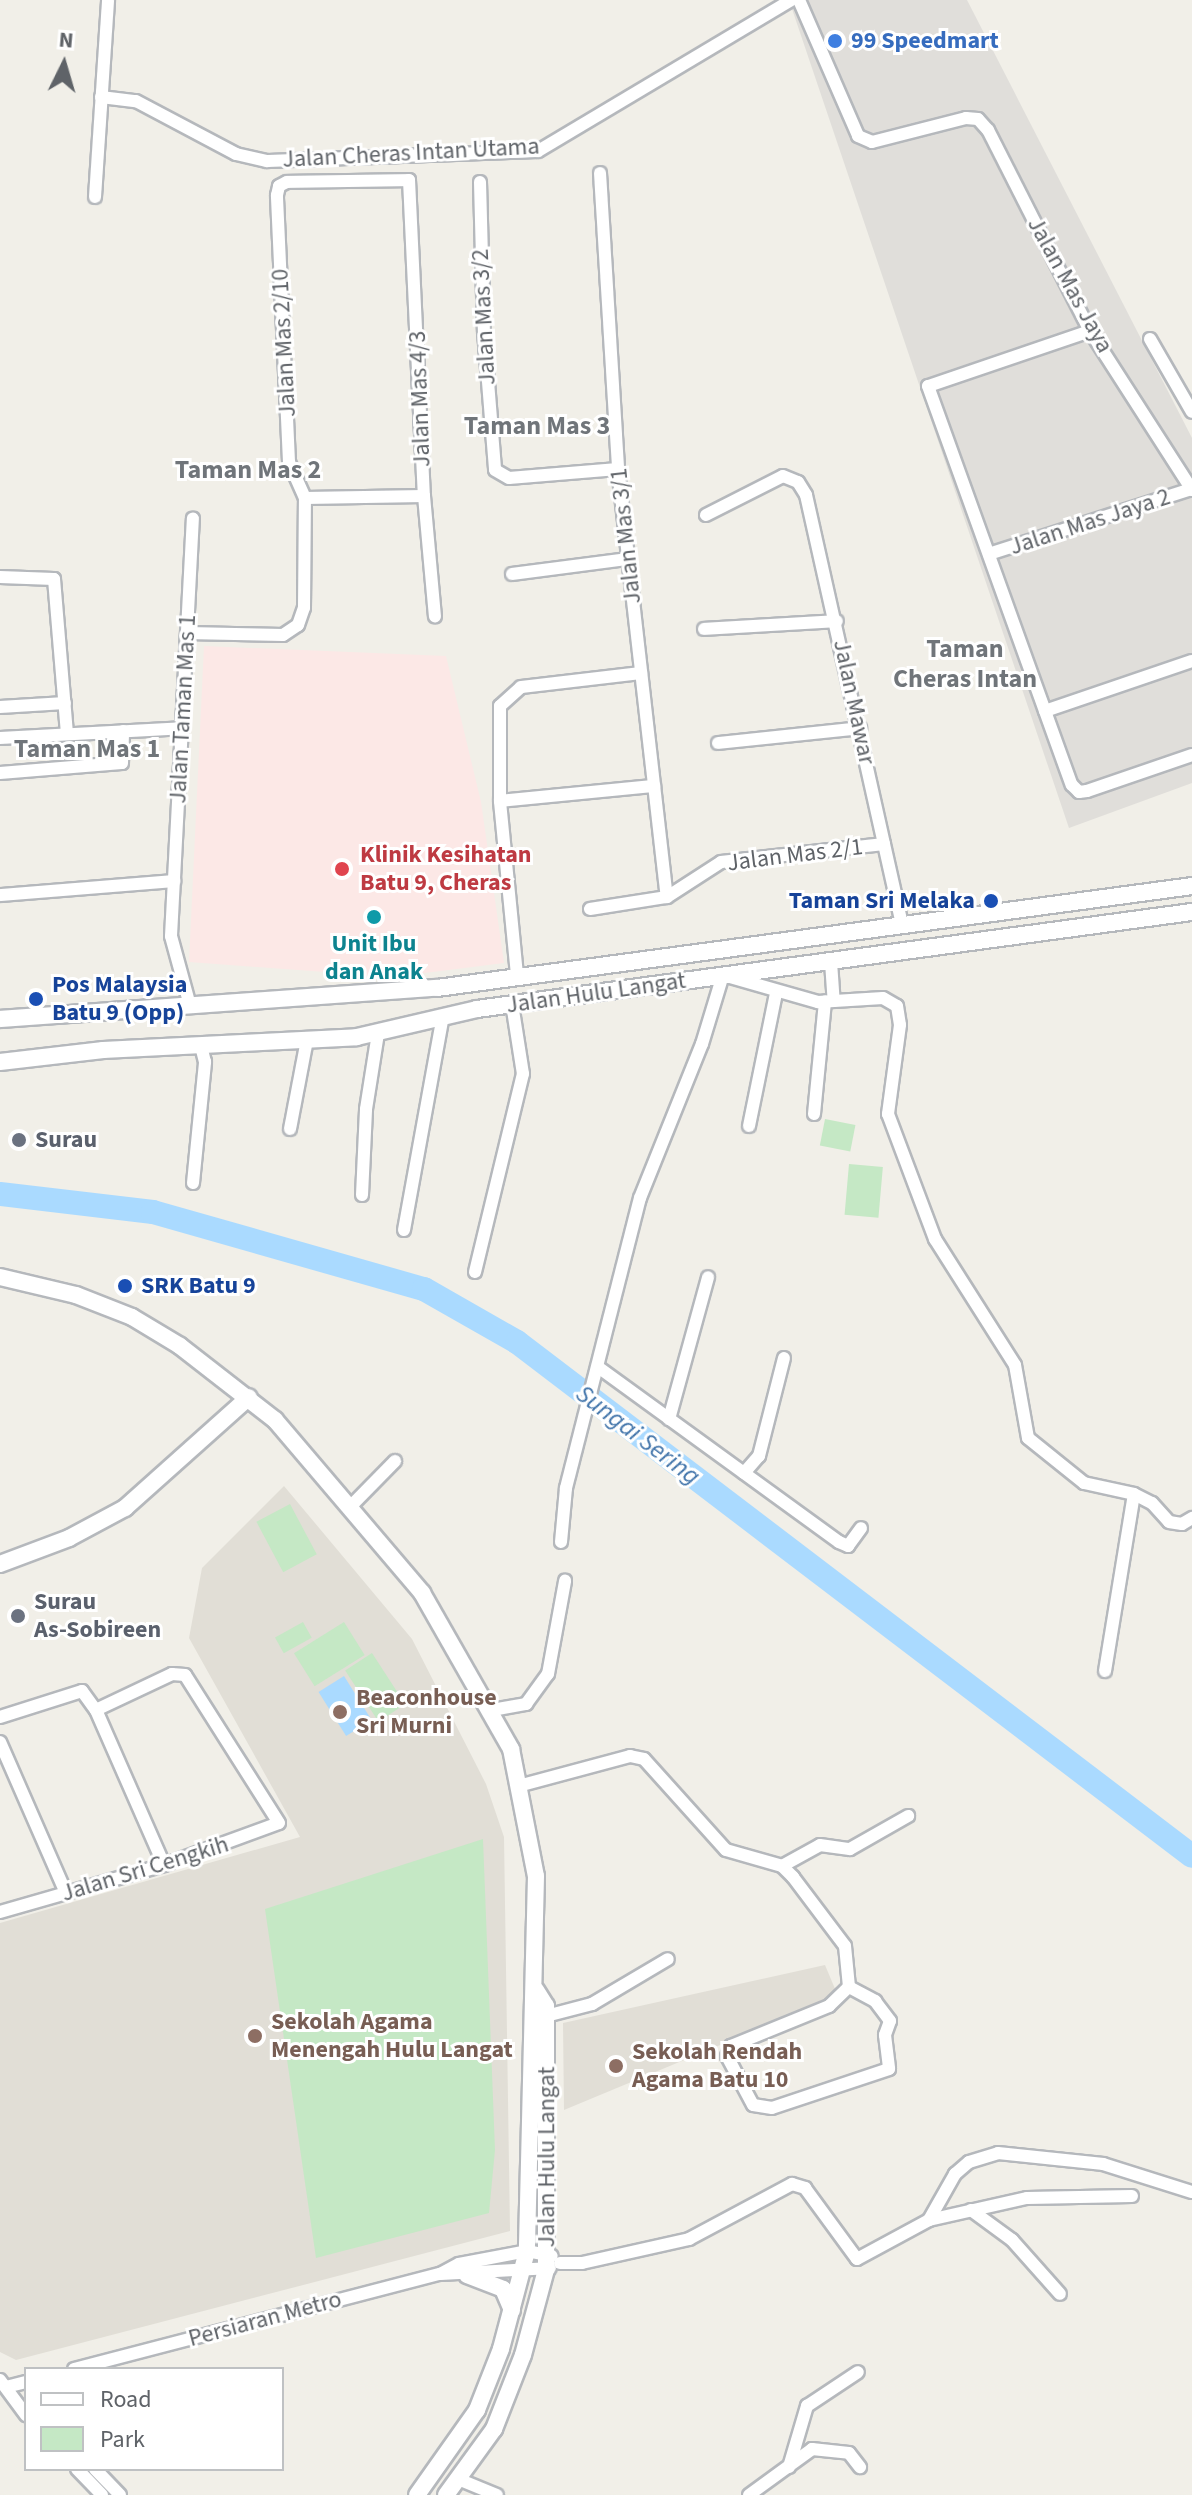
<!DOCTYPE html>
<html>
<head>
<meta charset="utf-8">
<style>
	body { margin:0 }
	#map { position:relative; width:1192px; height:2495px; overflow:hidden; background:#f1efe8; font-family:"Source Sans 3",sans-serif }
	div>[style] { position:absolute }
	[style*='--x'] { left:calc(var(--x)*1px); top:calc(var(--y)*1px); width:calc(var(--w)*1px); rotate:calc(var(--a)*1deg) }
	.industrial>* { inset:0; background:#e0deda }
	.education>* { inset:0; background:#e1ded6 }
	.medical>* { inset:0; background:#fce8e6 }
	.green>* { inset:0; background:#c5e8c5; transform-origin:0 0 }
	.water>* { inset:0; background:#aadaff; transform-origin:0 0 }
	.river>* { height:24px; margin:-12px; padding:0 12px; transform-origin:12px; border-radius:12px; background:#aadaff }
	.roads { filter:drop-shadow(2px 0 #b5b8bc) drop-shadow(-2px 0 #b5b8bc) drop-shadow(0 2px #b5b8bc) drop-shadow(0 -2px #b5b8bc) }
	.street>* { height:12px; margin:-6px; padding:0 6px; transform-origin:6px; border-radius:6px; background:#fff }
	.secondary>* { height:16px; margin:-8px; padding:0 8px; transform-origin:8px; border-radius:8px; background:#fff }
	.dots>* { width:22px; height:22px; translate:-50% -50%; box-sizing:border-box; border:4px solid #fff; border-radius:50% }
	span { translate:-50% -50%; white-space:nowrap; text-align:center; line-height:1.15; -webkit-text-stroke:6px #fff; paint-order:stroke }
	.shop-label { font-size:24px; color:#366cbe; font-weight:700 }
	.left { translate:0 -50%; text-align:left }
	.street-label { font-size:24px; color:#5f6368 }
	.health-label { font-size:24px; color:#be3a42; font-weight:700 }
	.transit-label { font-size:24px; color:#164399; font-weight:700 }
	.right { translate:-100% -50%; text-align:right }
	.culture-label { font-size:24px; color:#0d838f; font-weight:700 }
	.worship-label { font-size:24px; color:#5b616d; font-weight:700 }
	.education-label { font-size:24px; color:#785e54; font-weight:700 }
	.neighbourhood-label { font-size:26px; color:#70757a; font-weight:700 }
	.water-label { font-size:26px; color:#4174aa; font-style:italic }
	.legend { position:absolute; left:24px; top:2367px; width:260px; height:104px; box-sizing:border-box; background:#fff; border:2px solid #bfc1c3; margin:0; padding:10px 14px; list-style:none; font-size:24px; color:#5f6368 }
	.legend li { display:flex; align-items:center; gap:16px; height:40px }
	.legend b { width:40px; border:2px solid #bfc1c3 }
	.north { position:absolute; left:24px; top:24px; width:80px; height:80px; -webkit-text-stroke:6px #fff; paint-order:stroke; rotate:5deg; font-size:22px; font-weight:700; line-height:32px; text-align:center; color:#5f6368 }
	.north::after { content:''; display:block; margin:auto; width:28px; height:36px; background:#5f6368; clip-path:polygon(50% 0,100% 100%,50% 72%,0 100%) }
</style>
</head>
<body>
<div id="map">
	<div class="industrial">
		<i style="clip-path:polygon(789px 0,967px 0,1192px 438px,1192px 783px,1069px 828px)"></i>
	</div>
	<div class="education">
		<i style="clip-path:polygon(284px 1486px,412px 1639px,486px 1784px,504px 1837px,510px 2231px,16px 2360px,0 2352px,0 1923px,300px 1837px,189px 1638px,202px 1568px)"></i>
		<i style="clip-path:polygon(825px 1965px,838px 1996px,564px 2110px,563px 2023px)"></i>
	</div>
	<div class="medical">
		<i style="clip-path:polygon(204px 646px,446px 656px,481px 802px,504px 963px,393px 977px,189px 962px)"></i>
	</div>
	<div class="green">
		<i style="left:825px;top:1119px;width:31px;height:27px;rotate:11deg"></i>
		<i style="left:849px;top:1164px;width:34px;height:51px;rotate:5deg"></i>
		<i style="left:290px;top:1504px;width:57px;height:38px;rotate:62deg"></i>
		<i style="left:303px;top:1622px;width:18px;height:32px;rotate:61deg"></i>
		<i style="left:344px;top:1622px;width:39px;height:59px;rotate:58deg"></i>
		<i style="left:372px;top:1653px;width:61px;height:32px;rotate:57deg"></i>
		<i style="clip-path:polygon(483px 1839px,495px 2150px,489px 2213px,316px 2258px,265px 1909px)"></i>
	</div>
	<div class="water">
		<i style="left:344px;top:1676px;width:52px;height:30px;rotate:58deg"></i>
	</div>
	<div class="river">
		<i style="--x:0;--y:1194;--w:154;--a:6.7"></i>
		<i style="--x:153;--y:1212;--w:282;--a:15.9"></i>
		<i style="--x:424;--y:1289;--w:107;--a:29.7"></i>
		<i style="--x:517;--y:1342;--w:848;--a:37.29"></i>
	</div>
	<div class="roads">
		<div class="street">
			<i style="--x:799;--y:0;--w:148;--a:66.5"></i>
			<i style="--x:858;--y:136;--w:15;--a:23"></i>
			<i style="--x:872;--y:142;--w:97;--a:-14.3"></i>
			<i style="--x:966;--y:118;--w:12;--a:5"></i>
			<i style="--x:978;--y:119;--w:15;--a:48"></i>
			<i style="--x:988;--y:130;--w:225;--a:63.1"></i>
			<i style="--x:1090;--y:331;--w:189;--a:57.3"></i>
			<i style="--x:101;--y:97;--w:35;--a:7"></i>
			<i style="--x:136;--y:101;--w:113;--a:27.9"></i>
			<i style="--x:236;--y:154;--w:32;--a:13"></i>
			<i style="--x:267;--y:161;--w:271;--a:-2.1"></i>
			<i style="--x:538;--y:151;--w:295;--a:-30.8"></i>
			<i style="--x:600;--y:173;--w:297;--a:86.5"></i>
			<i style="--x:618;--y:469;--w:431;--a:83.5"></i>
			<i style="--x:480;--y:182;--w:150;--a:88.5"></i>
			<i style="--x:484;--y:332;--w:138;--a:85.4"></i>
			<i style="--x:495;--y:470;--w:16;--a:30"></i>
			<i style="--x:509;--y:478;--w:109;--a:-4.7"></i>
			<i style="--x:95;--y:197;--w:197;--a:-86.2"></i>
			<i style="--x:1090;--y:331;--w:171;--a:161.2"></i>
			<i style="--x:928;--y:386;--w:424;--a:70.2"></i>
			<i style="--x:1072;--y:785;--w:10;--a:45"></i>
			<i style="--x:1079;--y:792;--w:8;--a:-7"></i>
			<i style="--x:1087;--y:791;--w:111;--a:-18.9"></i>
			<i style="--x:1150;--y:339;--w:84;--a:60.1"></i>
			<i style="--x:305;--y:498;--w:119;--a:-1"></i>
			<i style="--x:706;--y:515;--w:86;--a:-26.9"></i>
			<i style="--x:783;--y:476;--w:16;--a:22"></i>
			<i style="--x:798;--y:482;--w:15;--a:58"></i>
			<i style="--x:806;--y:495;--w:441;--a:77.4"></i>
			<i style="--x:989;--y:554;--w:213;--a:-17.8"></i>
			<i style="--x:512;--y:574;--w:117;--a:-7.4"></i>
			<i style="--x:0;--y:577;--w:54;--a:2.1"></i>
			<i style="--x:54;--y:579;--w:155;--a:85.2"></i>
			<i style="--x:704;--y:629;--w:133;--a:-3.4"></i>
			<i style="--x:187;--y:633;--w:96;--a:1.2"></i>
			<i style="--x:283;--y:635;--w:18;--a:-34"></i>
			<i style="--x:298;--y:625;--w:18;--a:-71"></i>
			<i style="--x:304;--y:608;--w:110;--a:-89.5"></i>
			<i style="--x:305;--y:498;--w:39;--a:-114"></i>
			<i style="--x:289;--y:462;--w:267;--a:-92.6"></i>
			<i style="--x:277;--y:195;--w:9;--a:-77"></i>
			<i style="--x:279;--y:186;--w:9;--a:-27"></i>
			<i style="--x:287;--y:182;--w:122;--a:-0.9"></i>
			<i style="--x:409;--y:180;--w:316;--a:87.3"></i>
			<i style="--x:424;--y:496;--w:121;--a:84.8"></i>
			<i style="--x:0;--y:707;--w:65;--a:-3.5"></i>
			<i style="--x:1045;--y:711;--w:155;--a:-18.8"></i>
			<i style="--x:0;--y:738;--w:182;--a:-3.1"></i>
			<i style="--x:718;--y:743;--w:143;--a:-6"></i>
			<i style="--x:0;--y:773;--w:122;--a:-4.7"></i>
			<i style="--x:122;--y:763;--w:32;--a:-88"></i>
			<i style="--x:500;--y:801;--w:155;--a:-5.6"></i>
			<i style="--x:0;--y:895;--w:175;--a:-4.6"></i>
			<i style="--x:590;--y:909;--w:78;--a:-8.9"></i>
			<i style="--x:667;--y:897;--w:64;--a:-32.9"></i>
			<i style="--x:721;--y:862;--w:164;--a:-6.3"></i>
			<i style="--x:831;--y:962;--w:39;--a:86"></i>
			<i style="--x:517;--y:975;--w:175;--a:-95.6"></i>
			<i style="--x:500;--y:801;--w:95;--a:-90"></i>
			<i style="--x:500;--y:706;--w:28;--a:-42"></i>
			<i style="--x:521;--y:687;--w:121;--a:-6.7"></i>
			<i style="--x:189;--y:1002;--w:68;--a:-105.3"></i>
			<i style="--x:171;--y:936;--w:418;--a:-87"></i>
			<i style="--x:814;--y:1114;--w:113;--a:-84.4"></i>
			<i style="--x:749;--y:1126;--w:136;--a:-78.5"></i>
			<i style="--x:290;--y:1129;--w:91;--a:-79.2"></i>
			<i style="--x:193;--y:1183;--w:122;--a:-84.3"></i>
			<i style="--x:205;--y:1062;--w:16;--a:-104"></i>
			<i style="--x:362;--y:1195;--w:86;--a:-87.3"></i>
			<i style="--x:366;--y:1109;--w:77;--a:-81"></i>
			<i style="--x:404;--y:1230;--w:213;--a:-79.7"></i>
			<i style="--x:475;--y:1272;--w:204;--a:-76.4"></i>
			<i style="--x:523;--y:1074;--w:71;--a:-98.9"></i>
			<i style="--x:598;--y:1367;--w:298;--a:36"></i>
			<i style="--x:839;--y:1542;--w:10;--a:24"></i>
			<i style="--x:848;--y:1546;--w:22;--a:-54"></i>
			<i style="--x:669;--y:1419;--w:147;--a:-74.6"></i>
			<i style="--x:744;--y:1473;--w:23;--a:-49"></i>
			<i style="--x:759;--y:1456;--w:101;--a:-75.7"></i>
			<i style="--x:351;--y:1506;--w:63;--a:-45.6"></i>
			<i style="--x:561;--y:1542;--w:54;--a:-84.7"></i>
			<i style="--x:566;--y:1488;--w:299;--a:-75.7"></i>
			<i style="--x:640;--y:1198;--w:166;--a:-68.1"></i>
			<i style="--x:702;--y:1044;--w:72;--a:-73.1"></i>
			<i style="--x:723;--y:975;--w:99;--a:15.9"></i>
			<i style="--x:818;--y:1002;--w:65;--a:-3.5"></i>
			<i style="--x:883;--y:998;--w:16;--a:30"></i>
			<i style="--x:897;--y:1006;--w:19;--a:81"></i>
			<i style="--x:900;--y:1025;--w:90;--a:97.7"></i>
			<i style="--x:888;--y:1114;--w:134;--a:69.4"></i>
			<i style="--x:935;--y:1239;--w:149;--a:57.6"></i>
			<i style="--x:1015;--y:1365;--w:74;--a:79.9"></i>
			<i style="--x:1028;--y:1438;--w:72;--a:38.8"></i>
			<i style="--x:1084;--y:1483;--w:51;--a:12.4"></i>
			<i style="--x:1134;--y:1494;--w:20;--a:27"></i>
			<i style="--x:1152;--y:1503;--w:25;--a:48"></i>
			<i style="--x:1169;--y:1522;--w:13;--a:9"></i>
			<i style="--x:1182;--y:1524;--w:12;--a:-31"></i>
			<i style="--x:1105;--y:1671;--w:179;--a:-80.7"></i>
			<i style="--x:492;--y:1710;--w:35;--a:-10"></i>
			<i style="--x:526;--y:1704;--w:37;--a:-54"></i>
			<i style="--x:548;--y:1674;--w:95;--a:-79.6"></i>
			<i style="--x:0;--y:1717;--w:86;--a:-17.6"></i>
			<i style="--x:82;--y:1691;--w:24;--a:54"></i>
			<i style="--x:96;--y:1710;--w:169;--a:66.3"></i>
			<i style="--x:0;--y:1742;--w:165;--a:66.4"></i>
			<i style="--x:522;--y:1785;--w:112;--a:-15"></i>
			<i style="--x:630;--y:1756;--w:14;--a:12"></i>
			<i style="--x:644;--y:1759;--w:122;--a:48"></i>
			<i style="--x:726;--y:1850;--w:58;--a:15.9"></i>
			<i style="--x:782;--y:1866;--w:16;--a:45"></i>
			<i style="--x:793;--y:1877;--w:86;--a:53"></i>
			<i style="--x:845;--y:1946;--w:41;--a:84.4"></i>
			<i style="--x:782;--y:1866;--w:43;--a:-28.9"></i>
			<i style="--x:820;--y:1845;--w:30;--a:8"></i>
			<i style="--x:850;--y:1849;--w:67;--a:-29.6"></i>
			<i style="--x:0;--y:1912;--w:171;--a:-16"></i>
			<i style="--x:164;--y:1865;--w:122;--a:-20.1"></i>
			<i style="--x:279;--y:1823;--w:175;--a:-122.4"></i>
			<i style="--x:185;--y:1675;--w:13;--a:-176"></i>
			<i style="--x:172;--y:1674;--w:84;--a:154.7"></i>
			<i style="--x:849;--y:1987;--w:30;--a:28"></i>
			<i style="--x:875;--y:2001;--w:25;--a:53"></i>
			<i style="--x:890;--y:2021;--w:15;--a:110"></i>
			<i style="--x:885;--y:2035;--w:34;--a:83"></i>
			<i style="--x:889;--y:2069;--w:123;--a:161.6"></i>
			<i style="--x:772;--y:2108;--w:19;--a:-171"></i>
			<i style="--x:753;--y:2105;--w:55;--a:-118"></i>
			<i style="--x:727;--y:2056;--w:11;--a:-68"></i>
			<i style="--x:731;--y:2046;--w:106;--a:-22.2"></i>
			<i style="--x:829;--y:2006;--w:28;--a:-44"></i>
			<i style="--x:546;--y:2016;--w:48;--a:-14.6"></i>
			<i style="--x:592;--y:2004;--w:88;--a:-30.6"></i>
			<i style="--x:971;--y:2210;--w:51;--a:36.2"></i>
			<i style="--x:1012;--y:2240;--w:72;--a:48.4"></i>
			<i style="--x:929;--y:2220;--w:100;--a:-12.7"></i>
			<i style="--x:1027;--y:2198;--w:105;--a:-1.1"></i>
			<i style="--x:560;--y:2263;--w:22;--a:0"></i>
			<i style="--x:582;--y:2263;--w:110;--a:-12.6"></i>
			<i style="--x:689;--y:2239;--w:117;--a:-28.1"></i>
			<i style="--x:792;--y:2184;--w:14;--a:17"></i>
			<i style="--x:805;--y:2188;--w:88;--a:53.8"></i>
			<i style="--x:857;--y:2259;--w:82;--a:-28.4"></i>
			<i style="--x:929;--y:2220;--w:53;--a:-60.5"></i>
			<i style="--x:955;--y:2174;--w:18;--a:-41"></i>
			<i style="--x:969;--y:2162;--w:30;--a:-17"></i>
			<i style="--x:998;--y:2153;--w:106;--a:6"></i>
			<i style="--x:1103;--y:2164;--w:93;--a:17.5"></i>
			<i style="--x:442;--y:2274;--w:108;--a:-3.2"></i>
			<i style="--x:74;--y:2369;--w:378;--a:-14.6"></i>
			<i style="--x:440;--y:2274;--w:21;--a:-28"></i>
			<i style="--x:459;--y:2264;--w:69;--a:-10.8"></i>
			<i style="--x:527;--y:2251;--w:25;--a:11"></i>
			<i style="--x:0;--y:2380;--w:44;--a:53.4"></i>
			<i style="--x:6;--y:2387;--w:21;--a:-14"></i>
			<i style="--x:789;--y:2467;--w:64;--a:-73.6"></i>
			<i style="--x:807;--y:2406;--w:61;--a:-33.7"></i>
			<i style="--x:77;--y:2469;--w:36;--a:46"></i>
			<i style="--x:95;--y:2469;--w:36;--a:46"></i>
			<i style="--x:458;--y:2479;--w:42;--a:22.3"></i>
			<i style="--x:749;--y:2495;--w:78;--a:-36.1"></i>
			<i style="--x:812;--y:2449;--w:37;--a:6"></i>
			<i style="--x:849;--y:2453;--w:18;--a:52"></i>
		</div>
		<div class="secondary">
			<i style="--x:0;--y:1019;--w:438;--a:-4.1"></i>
			<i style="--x:437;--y:988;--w:762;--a:-7.69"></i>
			<i style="--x:0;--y:1062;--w:104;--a:-6.6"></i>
			<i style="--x:103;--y:1050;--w:254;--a:-2.9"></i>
			<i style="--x:357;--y:1037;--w:123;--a:-13.1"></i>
			<i style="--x:477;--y:1009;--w:722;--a:-7.73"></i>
			<i style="--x:0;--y:1277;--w:78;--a:13.3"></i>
			<i style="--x:76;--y:1295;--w:60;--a:21.4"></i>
			<i style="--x:132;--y:1317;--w:56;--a:31.1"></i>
			<i style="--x:180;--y:1346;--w:120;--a:37.9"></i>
			<i style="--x:275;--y:1420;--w:227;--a:49.6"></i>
			<i style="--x:422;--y:1593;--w:180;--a:60.3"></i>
			<i style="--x:511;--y:1749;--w:129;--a:78.9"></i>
			<i style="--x:536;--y:1876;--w:375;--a:91.4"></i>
			<i style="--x:527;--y:2251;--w:101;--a:104.9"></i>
			<i style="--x:501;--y:2349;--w:66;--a:111.5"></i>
			<i style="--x:477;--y:2410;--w:104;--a:125.2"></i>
			<i style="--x:0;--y:1564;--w:74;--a:-20.6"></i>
			<i style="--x:69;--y:1538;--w:64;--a:-28.2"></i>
			<i style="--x:125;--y:1508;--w:166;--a:-41.8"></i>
			<i style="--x:467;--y:2275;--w:39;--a:21"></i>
			<i style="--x:503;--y:2289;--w:23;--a:67"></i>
			<i style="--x:446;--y:2495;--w:82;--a:-54"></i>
			<i style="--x:494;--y:2429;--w:79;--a:-68.6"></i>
			<i style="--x:523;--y:2355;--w:88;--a:-74.9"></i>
			<i style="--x:546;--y:2270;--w:264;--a:-90"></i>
			<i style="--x:546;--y:2006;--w:19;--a:-122"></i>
		</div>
	</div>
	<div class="dots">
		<i style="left:835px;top:41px;background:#3f7fe0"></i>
		<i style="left:342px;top:869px;background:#e0444e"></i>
		<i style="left:991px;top:901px;background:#1a4fb4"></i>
		<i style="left:374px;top:917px;background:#0f9aa8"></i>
		<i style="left:36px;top:999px;background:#1a4fb4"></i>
		<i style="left:19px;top:1140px;background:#6b7280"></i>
		<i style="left:125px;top:1286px;background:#1a4fb4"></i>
		<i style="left:18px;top:1616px;background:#6b7280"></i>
		<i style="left:340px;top:1712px;background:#8d6e63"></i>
		<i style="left:255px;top:2036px;background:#8d6e63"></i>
		<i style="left:616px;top:2066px;background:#8d6e63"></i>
	</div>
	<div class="shop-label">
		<span class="left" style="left:851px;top:41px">99 Speedmart</span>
	</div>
	<div class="street-label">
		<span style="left:411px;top:153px;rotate:-3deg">Jalan Cheras Intan Utama</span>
		<span style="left:1070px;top:285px;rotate:61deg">Jalan Mas Jaya</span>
		<span style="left:484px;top:317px;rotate:-93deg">Jalan Mas 3/2</span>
		<span style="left:284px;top:343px;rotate:-93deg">Jalan Mas 2/10</span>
		<span style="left:420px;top:399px;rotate:-92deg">Jalan Mas 4/3</span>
		<span style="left:1090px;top:522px;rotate:-18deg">Jalan Mas Jaya 2</span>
		<span style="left:626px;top:536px;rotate:-96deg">Jalan Mas 3/1</span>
		<span style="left:854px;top:702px;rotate:78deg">Jalan Mawar</span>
		<span style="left:183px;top:709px;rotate:-87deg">Jalan Taman Mas 1</span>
		<span style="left:795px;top:855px;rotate:-7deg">Jalan Mas 2/1</span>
		<span style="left:596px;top:993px;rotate:-8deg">Jalan Hulu Langat</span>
		<span style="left:145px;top:1869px;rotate:-17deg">Jalan Sri Cengkih</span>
		<span style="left:547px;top:2157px;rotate:-90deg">Jalan Hulu Langat</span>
		<span style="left:265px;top:2319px;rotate:-15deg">Persiaran Metro</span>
	</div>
	<div class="health-label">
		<span class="left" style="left:360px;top:869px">Klinik Kesihatan<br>Batu 9, Cheras</span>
	</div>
	<div class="transit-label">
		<span class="right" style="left:975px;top:901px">Taman Sri Melaka</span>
		<span class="left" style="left:52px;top:999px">Pos Malaysia<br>Batu 9 (Opp)</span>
		<span class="left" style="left:141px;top:1286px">SRK Batu 9</span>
	</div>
	<div class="culture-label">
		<span style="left:374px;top:958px">Unit Ibu<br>dan Anak</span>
	</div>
	<div class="worship-label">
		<span class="left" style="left:35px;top:1140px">Surau</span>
		<span class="left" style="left:34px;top:1616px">Surau<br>As-Sobireen</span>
	</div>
	<div class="education-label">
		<span class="left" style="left:356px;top:1712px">Beaconhouse<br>Sri Murni</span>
		<span class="left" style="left:271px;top:2036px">Sekolah Agama<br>Menengah Hulu Langat</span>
		<span class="left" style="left:632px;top:2066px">Sekolah Rendah<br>Agama Batu 10</span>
	</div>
	<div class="neighbourhood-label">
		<span style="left:537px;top:426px">Taman Mas 3</span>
		<span style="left:248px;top:470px">Taman Mas 2</span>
		<span style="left:965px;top:664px">Taman<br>Cheras Intan</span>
		<span style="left:87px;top:749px">Taman Mas 1</span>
	</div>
	<div class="water-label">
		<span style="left:638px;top:1435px;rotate:37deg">Sungai Sering</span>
	</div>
	<ul class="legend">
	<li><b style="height:10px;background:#fff"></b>Road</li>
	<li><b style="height:22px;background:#c5e8c5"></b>Park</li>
	</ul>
	<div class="north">N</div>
</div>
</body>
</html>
